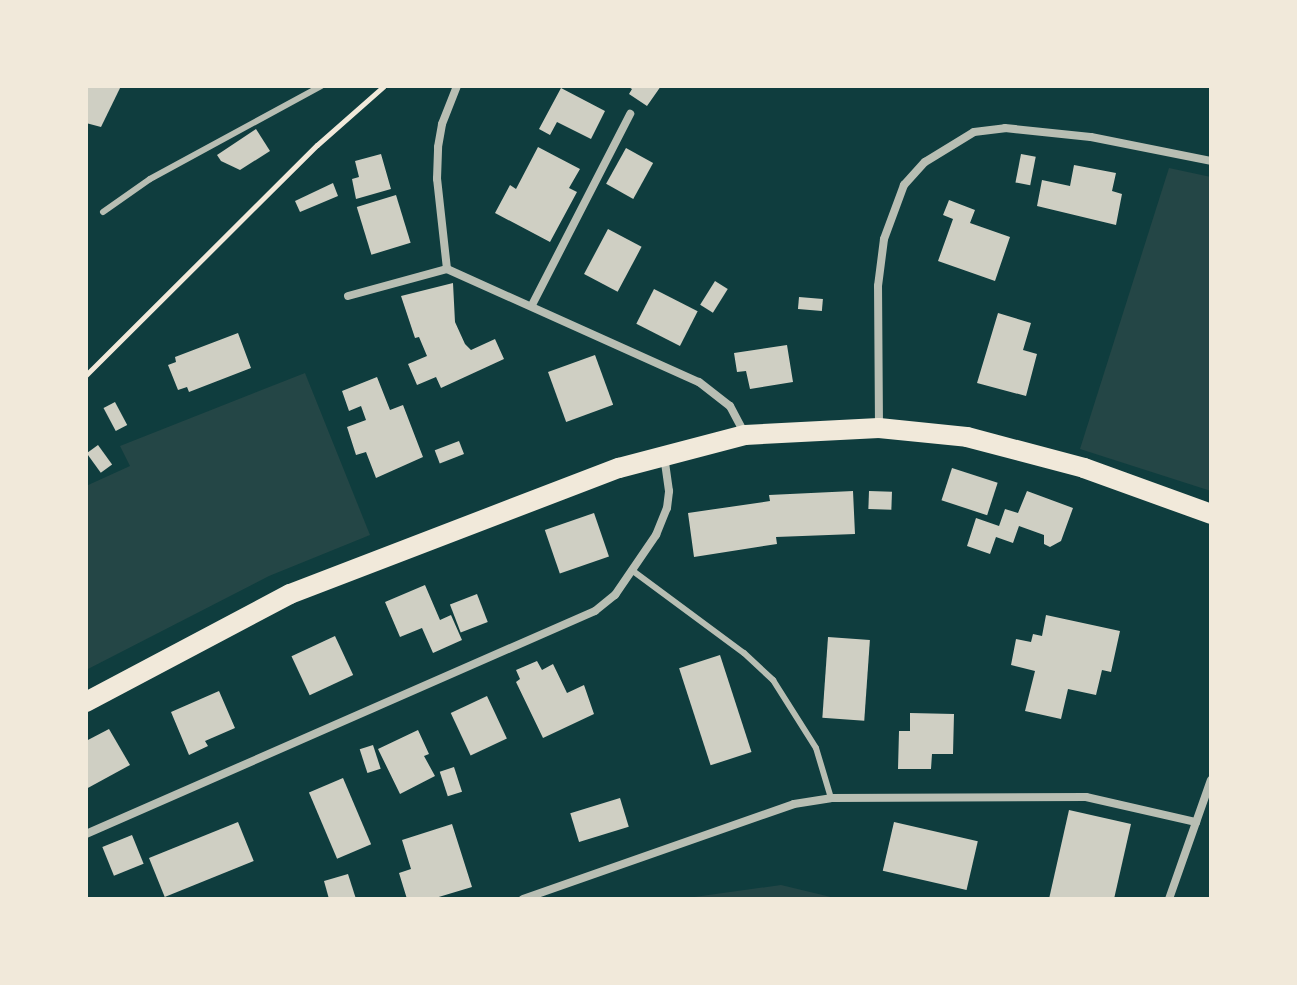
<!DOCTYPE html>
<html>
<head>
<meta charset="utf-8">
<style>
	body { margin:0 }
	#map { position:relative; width:1297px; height:985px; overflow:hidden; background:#0f3d3e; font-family:"Varela Round",sans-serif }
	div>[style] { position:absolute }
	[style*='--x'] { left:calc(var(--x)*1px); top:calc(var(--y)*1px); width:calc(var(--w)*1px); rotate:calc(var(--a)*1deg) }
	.green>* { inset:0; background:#244646 }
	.building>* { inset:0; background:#cfcfc3; transform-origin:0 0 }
	.path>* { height:5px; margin:-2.5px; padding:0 2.5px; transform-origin:2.5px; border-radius:2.5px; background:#f1e9da }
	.service>* { height:6px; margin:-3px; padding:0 3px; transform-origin:3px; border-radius:3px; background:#b8beb3 }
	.minor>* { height:8px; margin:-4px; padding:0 4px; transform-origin:4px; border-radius:4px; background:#b8beb3 }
	.primary>* { height:20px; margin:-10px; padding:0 10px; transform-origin:10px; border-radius:10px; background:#f1e9da }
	span { translate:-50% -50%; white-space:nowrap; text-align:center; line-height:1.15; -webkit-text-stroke:6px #f1e9da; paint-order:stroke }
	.frame { position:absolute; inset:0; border:88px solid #f1e9da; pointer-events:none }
</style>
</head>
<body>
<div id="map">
	<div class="green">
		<i style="clip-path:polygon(1169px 168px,1211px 177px,1211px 491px,1080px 449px)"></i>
		<i style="clip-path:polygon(305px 373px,370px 535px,269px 576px,86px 670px,86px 486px,130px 466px,120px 446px)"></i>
		<i style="clip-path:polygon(781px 885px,839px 899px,680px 899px)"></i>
	</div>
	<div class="building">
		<i style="clip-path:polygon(86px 86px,121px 86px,101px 127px,86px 123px)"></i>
		<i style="clip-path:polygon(627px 86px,661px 86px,647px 106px,629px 94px,632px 89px)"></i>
		<i style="clip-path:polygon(561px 88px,605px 111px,591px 139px,557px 122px,550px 135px,539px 129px)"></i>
		<i style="clip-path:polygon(256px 129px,270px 151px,240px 170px,221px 161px,217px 155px)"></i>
		<i style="clip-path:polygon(538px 147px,580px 169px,569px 188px,577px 192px,550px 242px,495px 213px,510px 185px,516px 189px)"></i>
		<i style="left:626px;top:148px;width:31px;height:41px;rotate:29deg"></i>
		<i style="clip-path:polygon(381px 154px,391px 189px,356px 199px,352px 179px,359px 177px,355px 161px)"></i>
		<i style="left:1021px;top:154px;width:15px;height:29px;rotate:11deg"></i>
		<i style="clip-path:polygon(1074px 165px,1116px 173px,1112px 191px,1122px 194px,1116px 225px,1037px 206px,1042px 180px,1070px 186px)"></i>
		<i style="clip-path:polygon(333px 183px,338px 196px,300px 212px,295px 201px)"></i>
		<i style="left:396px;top:195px;width:50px;height:41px;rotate:73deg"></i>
		<i style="clip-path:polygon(949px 200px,975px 210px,970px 223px,1010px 237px,995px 281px,938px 261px,953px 219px,943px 215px)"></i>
		<i style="left:608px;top:229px;width:38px;height:51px;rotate:28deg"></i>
		<i style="left:715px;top:281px;width:15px;height:28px;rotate:32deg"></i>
		<i style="clip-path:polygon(453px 283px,455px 322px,465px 344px,471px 350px,495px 339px,504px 359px,441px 388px,436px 377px,417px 385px,408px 364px,427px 356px,419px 337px,415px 338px,401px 296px)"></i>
		<i style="left:654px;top:289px;width:49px;height:39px;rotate:27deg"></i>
		<i style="left:799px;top:297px;width:24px;height:12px;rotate:5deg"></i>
		<i style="clip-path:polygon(998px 313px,1031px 323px,1023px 350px,1037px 354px,1026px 396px,977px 383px)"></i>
		<i style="clip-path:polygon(238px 333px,251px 368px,189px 392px,187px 387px,178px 390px,168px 365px,176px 362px,175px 357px)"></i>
		<i style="clip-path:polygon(787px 345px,793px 382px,750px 389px,746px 371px,737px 372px,734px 353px)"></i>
		<i style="left:595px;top:355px;width:53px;height:50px;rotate:70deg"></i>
		<i style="clip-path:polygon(377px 377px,390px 410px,403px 405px,423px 457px,376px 478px,366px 452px,356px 455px,347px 427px,366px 420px,361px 406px,349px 411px,342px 391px)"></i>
		<i style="left:115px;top:402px;width:26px;height:13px;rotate:62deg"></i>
		<i style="left:459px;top:441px;width:14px;height:26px;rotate:69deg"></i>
		<i style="left:98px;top:445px;width:24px;height:14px;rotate:54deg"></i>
		<i style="left:952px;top:468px;width:48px;height:34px;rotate:18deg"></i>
		<i style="clip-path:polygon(853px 491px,855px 534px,776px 537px,777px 544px,694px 557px,688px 513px,770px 501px,769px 495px)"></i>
		<i style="left:869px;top:491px;width:23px;height:18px;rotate:2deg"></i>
		<i style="clip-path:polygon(1027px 491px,1073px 508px,1061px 541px,1050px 547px,1044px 544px,1044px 535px,1019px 526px,1013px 543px,996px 537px,990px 554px,967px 546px,976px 518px,999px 526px,1005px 509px,1018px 513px)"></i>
		<i style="left:594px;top:513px;width:46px;height:52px;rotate:71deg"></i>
		<i style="clip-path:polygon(425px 585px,440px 620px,451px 615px,462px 640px,433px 653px,422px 628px,400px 637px,385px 602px)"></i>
		<i style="left:477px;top:594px;width:30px;height:29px;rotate:69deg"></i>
		<i style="clip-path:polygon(1046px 615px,1120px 631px,1111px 672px,1102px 670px,1096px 695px,1068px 689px,1061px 719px,1025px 711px,1035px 671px,1011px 665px,1016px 639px,1031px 642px,1033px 634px,1042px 636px)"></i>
		<i style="left:335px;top:636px;width:43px;height:48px;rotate:65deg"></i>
		<i style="left:828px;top:637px;width:42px;height:81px;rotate:4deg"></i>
		<i style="left:720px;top:655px;width:102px;height:43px;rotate:72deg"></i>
		<i style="clip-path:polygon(537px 661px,542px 670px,553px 664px,567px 693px,584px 685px,594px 714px,543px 738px,516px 682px,520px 679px,516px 670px)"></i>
		<i style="clip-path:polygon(219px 691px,235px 728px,205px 741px,208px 746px,189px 755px,171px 712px)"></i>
		<i style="left:487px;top:696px;width:47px;height:40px;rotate:65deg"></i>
		<i style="clip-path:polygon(910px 713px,954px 714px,953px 754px,932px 754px,931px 769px,898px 769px,899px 731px,910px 731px)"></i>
		<i style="clip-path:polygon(109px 729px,130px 765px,86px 789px,86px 741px)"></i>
		<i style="clip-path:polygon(418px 730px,429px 754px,424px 756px,435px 776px,400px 794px,378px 749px)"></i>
		<i style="left:373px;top:745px;width:25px;height:14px;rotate:72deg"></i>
		<i style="left:454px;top:767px;width:26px;height:15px;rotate:72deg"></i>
		<i style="left:343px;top:778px;width:72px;height:37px;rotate:67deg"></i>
		<i style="left:620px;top:798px;width:30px;height:52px;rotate:73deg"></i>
		<i style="clip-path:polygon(1069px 810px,1131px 824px,1114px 899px,1049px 899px)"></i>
		<i style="left:238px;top:822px;width:42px;height:96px;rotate:68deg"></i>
		<i style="left:894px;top:822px;width:86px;height:50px;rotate:13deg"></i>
		<i style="clip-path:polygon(452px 824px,472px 887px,432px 899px,407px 899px,399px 873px,411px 869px,402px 840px)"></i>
		<i style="left:132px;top:835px;width:31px;height:32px;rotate:68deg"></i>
		<i style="clip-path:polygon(348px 874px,356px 899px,329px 899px,324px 881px)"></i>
	</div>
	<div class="path">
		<i style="--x:86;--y:375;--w:326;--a:-44.9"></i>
		<i style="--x:317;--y:145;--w:89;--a:-41.4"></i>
	</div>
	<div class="service">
		<i style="--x:103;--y:212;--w:57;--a:-35.1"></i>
		<i style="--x:150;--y:179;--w:195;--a:-28.5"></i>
		<i style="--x:633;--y:571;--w:138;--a:36.5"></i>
		<i style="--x:744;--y:653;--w:40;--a:43"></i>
		<i style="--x:773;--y:680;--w:80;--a:57.7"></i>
		<i style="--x:816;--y:748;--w:52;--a:73.3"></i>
	</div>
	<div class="minor">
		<i style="--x:447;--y:269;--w:91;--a:-96.3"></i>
		<i style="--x:437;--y:179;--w:32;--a:-88"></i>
		<i style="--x:438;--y:147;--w:23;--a:-80"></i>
		<i style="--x:442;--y:124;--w:41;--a:-68.5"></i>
		<i style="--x:348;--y:296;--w:103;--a:-15.3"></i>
		<i style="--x:447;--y:269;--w:276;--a:24.2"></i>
		<i style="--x:699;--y:382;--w:39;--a:38"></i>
		<i style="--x:730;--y:406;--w:32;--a:62"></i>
		<i style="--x:532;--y:305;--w:215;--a:-62.8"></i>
		<i style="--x:879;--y:427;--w:141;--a:-90.4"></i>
		<i style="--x:878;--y:286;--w:47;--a:-82.7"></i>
		<i style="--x:884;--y:239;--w:58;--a:-69.7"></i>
		<i style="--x:904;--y:185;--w:31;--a:-48"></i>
		<i style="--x:925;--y:162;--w:57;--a:-31.5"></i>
		<i style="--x:974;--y:132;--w:31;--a:-7"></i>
		<i style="--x:1005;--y:128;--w:86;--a:6"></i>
		<i style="--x:1091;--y:137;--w:122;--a:11.3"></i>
		<i style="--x:86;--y:834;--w:556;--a:-23.66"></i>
		<i style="--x:595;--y:611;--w:26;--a:-39"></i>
		<i style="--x:615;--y:595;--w:73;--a:-55.7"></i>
		<i style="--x:656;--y:535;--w:29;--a:-68"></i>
		<i style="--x:667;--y:508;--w:17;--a:-83"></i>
		<i style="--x:669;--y:491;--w:34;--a:-98"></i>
		<i style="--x:523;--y:899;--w:287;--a:-19.3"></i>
		<i style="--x:794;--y:804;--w:37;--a:-9"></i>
		<i style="--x:831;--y:798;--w:255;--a:-0.2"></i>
		<i style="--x:1086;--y:797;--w:113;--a:12.8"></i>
		<i style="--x:1169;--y:899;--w:126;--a:-70.6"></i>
	</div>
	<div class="primary">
		<i style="--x:86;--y:702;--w:231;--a:-27.9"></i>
		<i style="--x:290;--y:594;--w:352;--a:-21"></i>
		<i style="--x:619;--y:468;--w:130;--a:-14.7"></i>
		<i style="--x:745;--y:435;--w:134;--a:-3"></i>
		<i style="--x:879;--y:428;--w:88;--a:5.8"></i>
		<i style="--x:967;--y:437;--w:121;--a:14.8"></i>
		<i style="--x:1084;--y:468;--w:135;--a:19.9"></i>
	</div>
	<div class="frame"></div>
</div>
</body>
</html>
